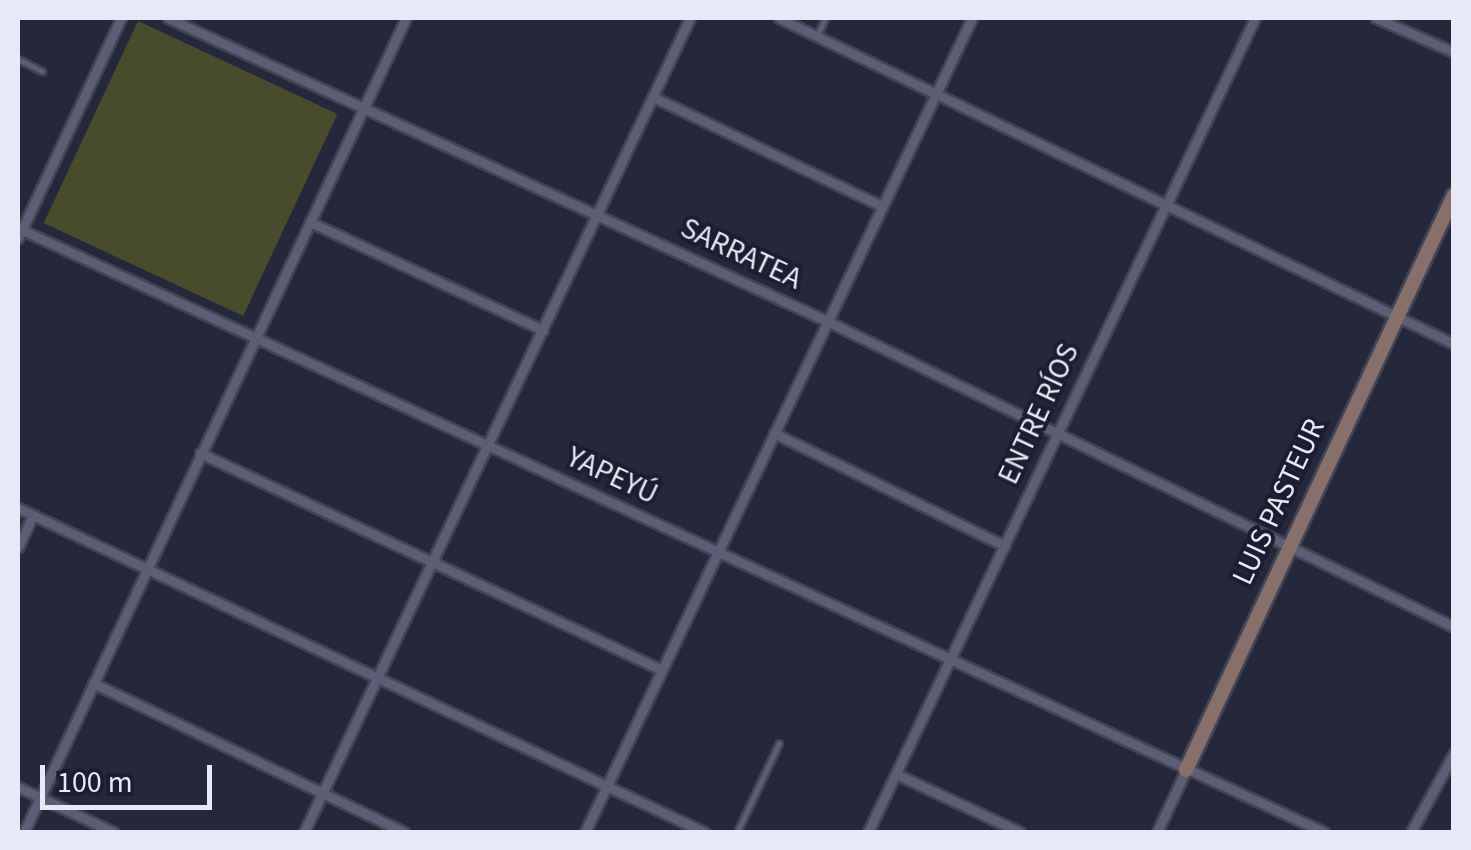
<!DOCTYPE html>
<html>
<head>
<meta charset="utf-8">
<style>
	body { margin:0 }
	#map { position:relative; width:1471px; height:850px; overflow:hidden; background:#25273b; font-family:"Source Sans 3",sans-serif }
	div>[style] { position:absolute }
	[style*='--x'] { left:calc(var(--x)*1px); top:calc(var(--y)*1px); width:calc(var(--w)*1px); rotate:calc(var(--a)*1deg) }
	.green>* { inset:0; background:#484c2d; transform-origin:0 0 }
	.roads { filter:drop-shadow(2px 0 #424454) drop-shadow(-2px 0 #424454) drop-shadow(0 2px #424454) drop-shadow(0 -2px #424454) }
	.lane>* { height:5px; margin:-2.5px; padding:0 2.5px; transform-origin:2.5px; border-radius:2.5px; background:#5b5e74 }
	.street>* { height:9px; margin:-4.5px; padding:0 4.5px; transform-origin:4.5px; border-radius:4.5px; background:#5b5e74 }
	.secondary>* { height:14px; margin:-7px; padding:0 7px; transform-origin:7px; border-radius:7px; background:#876f6b }
	span { translate:-50% -50%; white-space:nowrap; text-align:center; line-height:1.15; -webkit-text-stroke:8px #1b1e30; paint-order:stroke }
	.street-label { font-size:30px; color:#e7e9f6 }
	.frame { position:absolute; inset:0; border:20px solid #e7e9f6; pointer-events:none }
	.scale { position:absolute; left:40px; top:765px; width:172px; height:45px; box-sizing:border-box; border:5px solid #e7e9f6; border-top:0; padding-left:12px; font-size:30px; line-height:35px; white-space:nowrap; color:#e7e9f6; -webkit-text-stroke:8px #1b1e30; paint-order:stroke }
</style>
</head>
<body>
<div id="map">
	<div class="green">
		<i style="left:138px;top:21px;width:220px;height:223px;rotate:25deg"></i>
	</div>
	<div class="roads">
		<div class="lane">
			<i style="--x:817;--y:36;--w:20;--a:-66"></i>
			<i style="--x:18;--y:59;--w:27;--a:27"></i>
			<i style="--x:737;--y:832;--w:98;--a:-64.7"></i>
		</div>
		<div class="street">
			<i style="--x:168;--y:18;--w:725;--a:24.69"></i>
			<i style="--x:827;--y:321;--w:698;--a:26.01"></i>
			<i style="--x:779;--y:18;--w:750;--a:25.78"></i>
			<i style="--x:1376;--y:18;--w:85;--a:23.6"></i>
			<i style="--x:653;--y:97;--w:254;--a:25.5"></i>
			<i style="--x:310;--y:222;--w:257;--a:24.9"></i>
			<i style="--x:18;--y:228;--w:1439;--a:24.82"></i>
			<i style="--x:18;--y:238;--w:243;--a:-64.9"></i>
			<i style="--x:774;--y:433;--w:257;--a:26.1"></i>
			<i style="--x:200;--y:453;--w:510;--a:25.16"></i>
			<i style="--x:18;--y:508;--w:759;--a:25.28"></i>
			<i style="--x:18;--y:547;--w:35;--a:-65"></i>
			<i style="--x:93;--y:683;--w:345;--a:25.6"></i>
			<i style="--x:896;--y:774;--w:137;--a:25.1"></i>
			<i style="--x:18;--y:787;--w:105;--a:25.3"></i>
			<i style="--x:24;--y:832;--w:899;--a:-64.86"></i>
			<i style="--x:304;--y:832;--w:901;--a:-64.63"></i>
			<i style="--x:585;--y:832;--w:901;--a:-64.57"></i>
			<i style="--x:868;--y:832;--w:901;--a:-64.57"></i>
			<i style="--x:1157;--y:832;--w:68;--a:-64.9"></i>
			<i style="--x:1411;--y:832;--w:90;--a:-61.4"></i>
		</div>
		<div class="secondary">
			<i style="--x:1186;--y:770;--w:634;--a:-65.01"></i>
		</div>
	</div>
	<div class="street-label">
		<span style="left:741px;top:254px;rotate:25deg">SARRATEA</span>
		<span style="left:1039px;top:414px;rotate:-65deg">ENTRE RÍOS</span>
		<span style="left:612px;top:476px;rotate:25deg">YAPEYÚ</span>
		<span style="left:1279px;top:502px;rotate:-65deg">LUIS PASTEUR</span>
	</div>
	<div class="frame"></div>
	<div class="scale">100 m</div>
</div>
</body>
</html>
